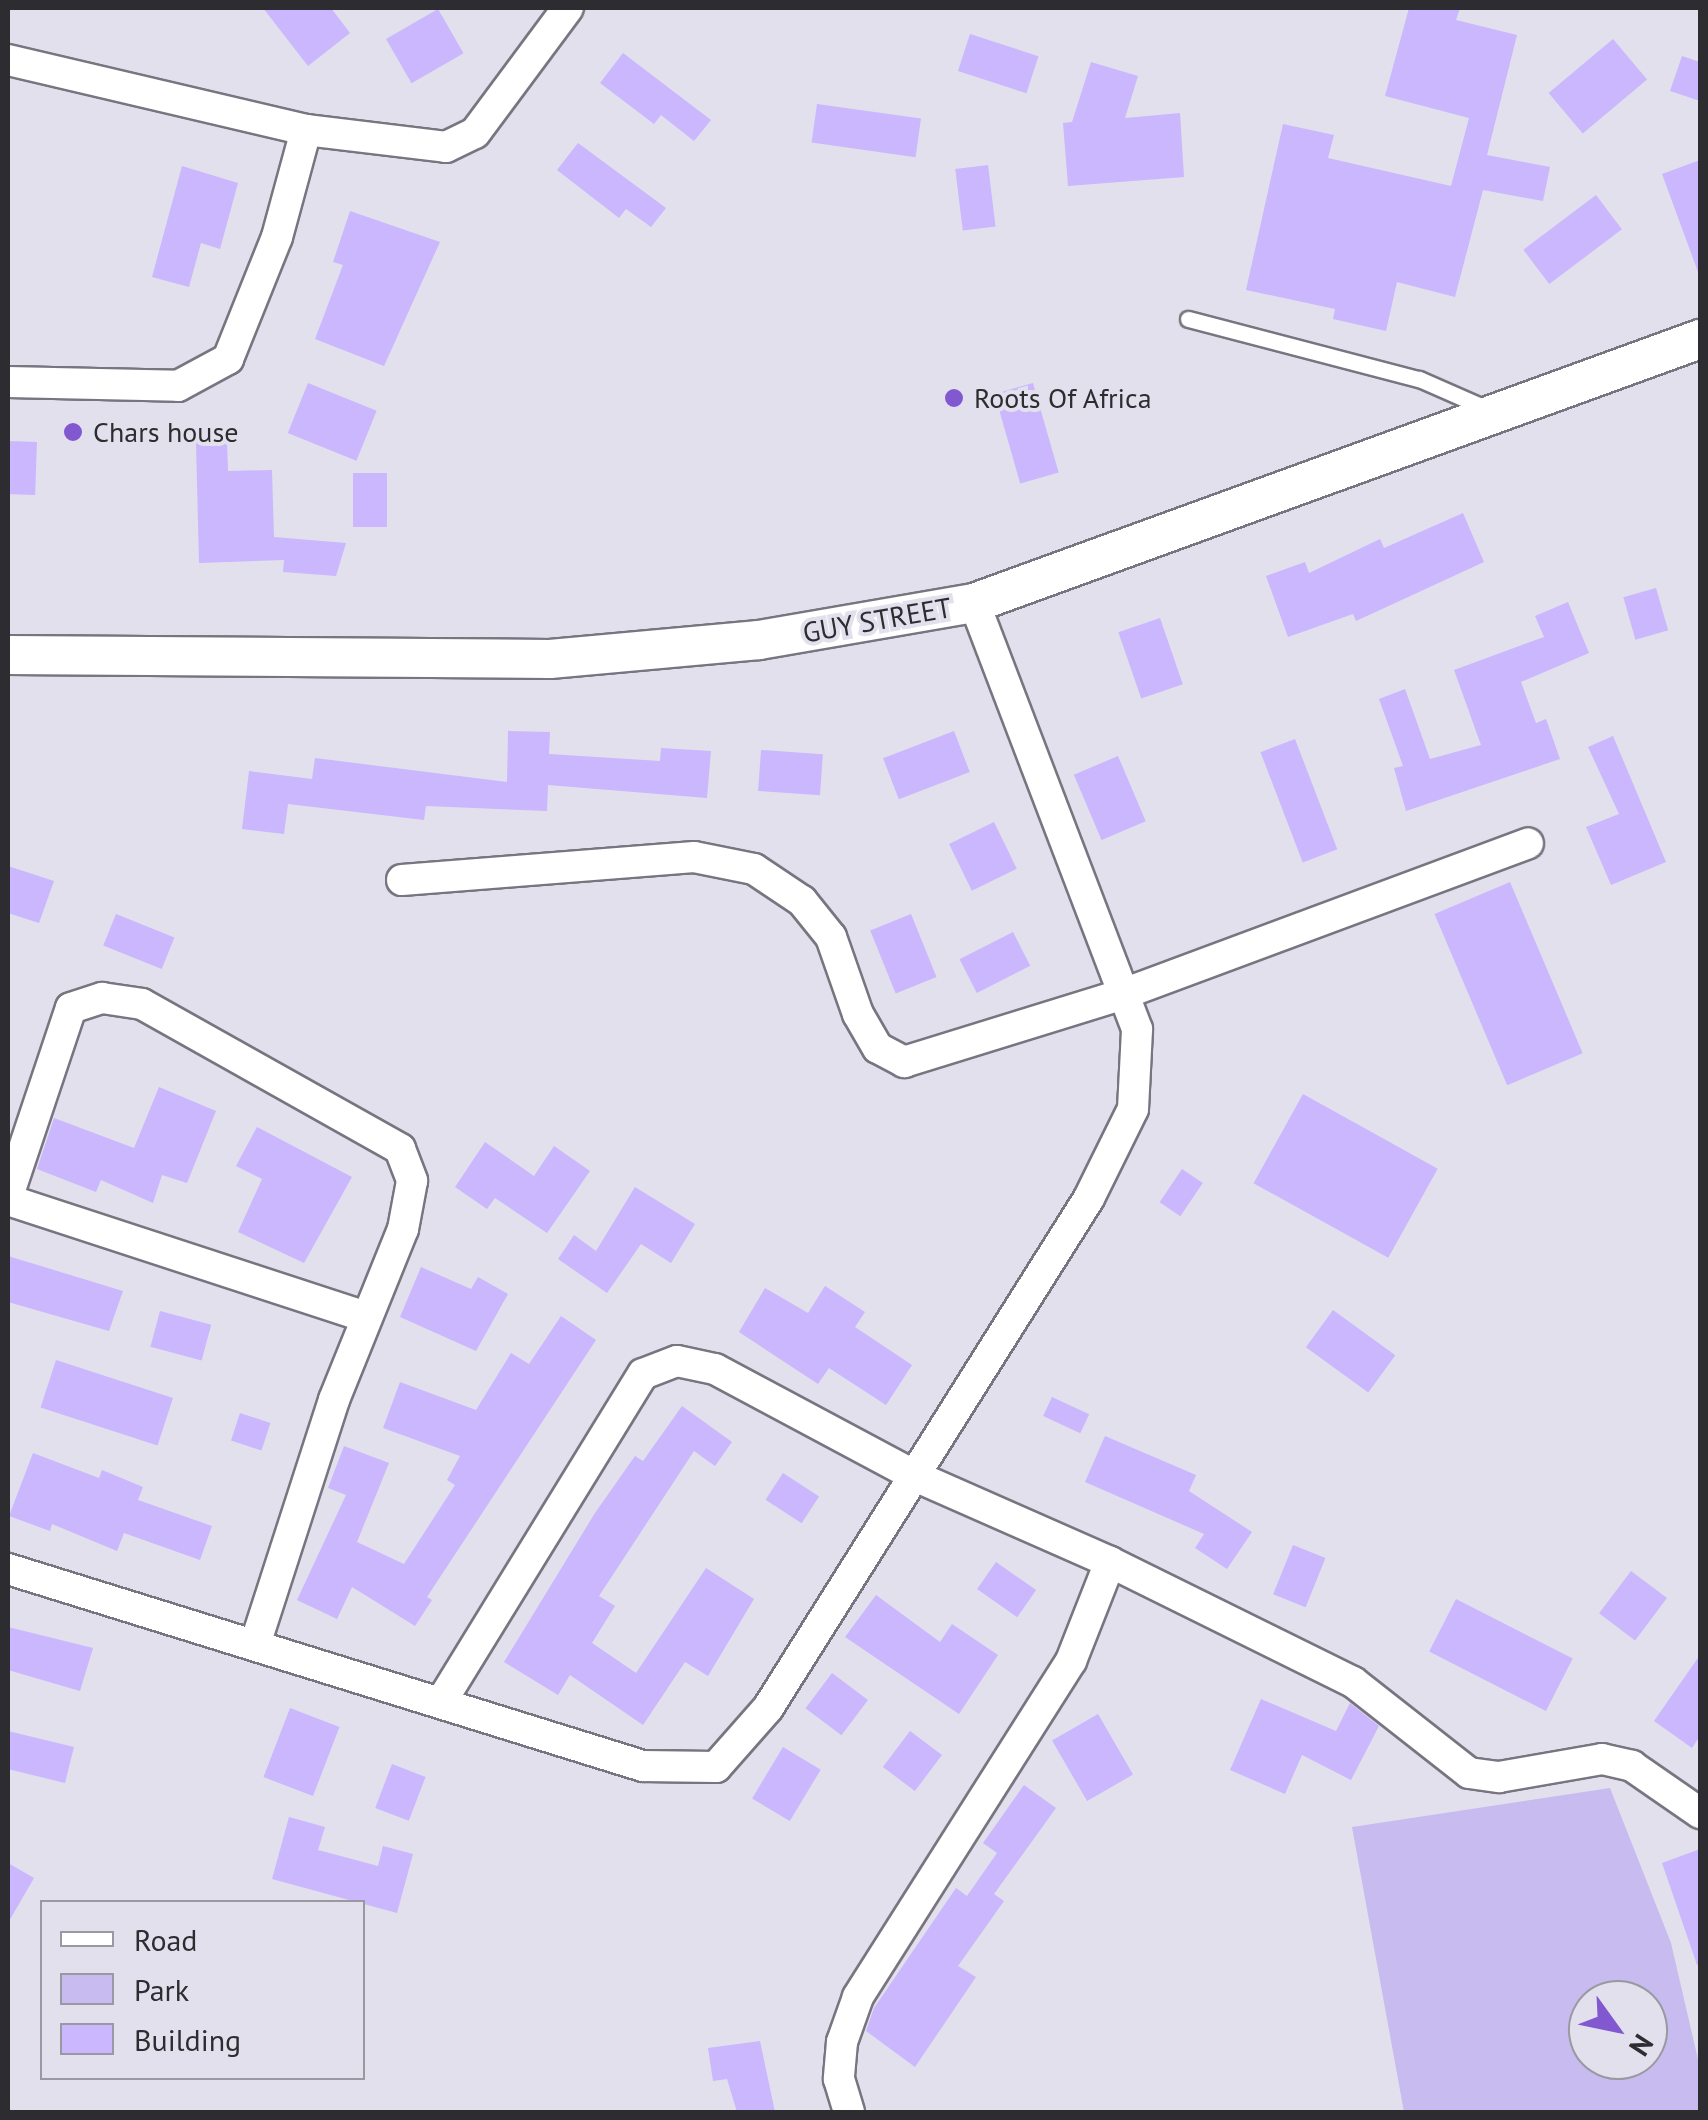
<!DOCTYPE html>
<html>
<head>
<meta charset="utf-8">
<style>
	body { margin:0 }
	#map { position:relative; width:1708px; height:2120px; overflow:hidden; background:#e2e0ec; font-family:"PT Sans",sans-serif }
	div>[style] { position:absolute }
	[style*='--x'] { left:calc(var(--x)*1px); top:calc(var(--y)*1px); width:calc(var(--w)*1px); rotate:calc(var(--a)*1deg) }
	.green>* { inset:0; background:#c8bbef }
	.building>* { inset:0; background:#cab7fd; transform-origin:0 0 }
	.roads { filter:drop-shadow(2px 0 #787580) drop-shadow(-2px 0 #787580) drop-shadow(0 2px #787580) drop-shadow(0 -2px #787580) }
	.service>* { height:15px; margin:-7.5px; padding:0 7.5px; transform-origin:7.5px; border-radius:7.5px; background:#fff }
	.minor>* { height:30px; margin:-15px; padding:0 15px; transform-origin:15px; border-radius:15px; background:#fff }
	.tertiary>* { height:38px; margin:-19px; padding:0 19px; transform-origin:19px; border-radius:19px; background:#fff }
	.dots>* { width:28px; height:28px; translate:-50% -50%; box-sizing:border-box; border:5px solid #e2e0ec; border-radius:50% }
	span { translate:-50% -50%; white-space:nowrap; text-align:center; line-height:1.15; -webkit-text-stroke:8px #e2e0ec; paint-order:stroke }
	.poi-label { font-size:28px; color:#2d2c30 }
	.left { translate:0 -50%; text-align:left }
	.street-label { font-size:28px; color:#2d2c30 }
	.frame { position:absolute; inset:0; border:10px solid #2d2c30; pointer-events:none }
	.legend { position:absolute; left:40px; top:1900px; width:325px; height:180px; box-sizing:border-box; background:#e2e0ec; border:2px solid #9a98a1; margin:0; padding:12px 18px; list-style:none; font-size:30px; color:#2d2c30 }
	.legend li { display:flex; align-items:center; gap:20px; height:50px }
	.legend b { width:50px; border:2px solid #9a98a1 }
	.north { position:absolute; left:1568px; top:1980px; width:100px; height:100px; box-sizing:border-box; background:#e2e0ec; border:2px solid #9a98a1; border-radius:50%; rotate:123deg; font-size:28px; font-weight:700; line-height:40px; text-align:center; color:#2d2c30 }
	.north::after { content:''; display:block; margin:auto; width:35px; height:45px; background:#8258d1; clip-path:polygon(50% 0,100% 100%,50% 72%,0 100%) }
</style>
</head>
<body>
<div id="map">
	<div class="green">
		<i style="clip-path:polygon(evenodd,1610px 1788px,1671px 1943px,1700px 2068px,1700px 2112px,1404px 2112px,1352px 1827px,1610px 1788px,1588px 2000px,1648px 2000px,1648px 2060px,1588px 2060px,1588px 2000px)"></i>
	</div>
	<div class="building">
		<i style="clip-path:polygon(263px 8px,331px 8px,350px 33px,308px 66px)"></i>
		<i style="clip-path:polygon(1409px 8px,1460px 8px,1456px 20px,1517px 35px,1487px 155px,1550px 167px,1543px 201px,1483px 190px,1455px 297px,1397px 282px,1386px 331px,1333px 319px,1335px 309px,1246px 290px,1283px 124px,1334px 135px,1328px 158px,1451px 186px,1469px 118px,1385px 96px)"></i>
		<i style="left:438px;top:9px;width:51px;height:60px;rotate:60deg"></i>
		<i style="left:970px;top:34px;width:72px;height:39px;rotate:18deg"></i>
		<i style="left:1613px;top:39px;width:53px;height:84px;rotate:50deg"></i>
		<i style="clip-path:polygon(623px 53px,711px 120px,694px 141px,661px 115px,654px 124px,600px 83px)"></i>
		<i style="clip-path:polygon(1682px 56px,1700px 62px,1700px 101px,1670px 91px)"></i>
		<i style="clip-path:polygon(1091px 62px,1138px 76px,1125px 118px,1180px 113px,1184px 177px,1068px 186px,1063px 123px,1072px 122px)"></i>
		<i style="left:817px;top:104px;width:105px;height:39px;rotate:8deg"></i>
		<i style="clip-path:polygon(578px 143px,666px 208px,651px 227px,626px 209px,619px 218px,557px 170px)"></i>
		<i style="clip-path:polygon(1700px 160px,1700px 271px,1698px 272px,1662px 174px)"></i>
		<i style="left:988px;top:165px;width:62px;height:33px;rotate:83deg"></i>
		<i style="clip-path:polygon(182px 166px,238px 183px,220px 249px,201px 243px,189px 287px,152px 277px)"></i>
		<i style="left:1596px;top:195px;width:43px;height:91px;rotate:53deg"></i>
		<i style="clip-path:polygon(350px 211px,440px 242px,384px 366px,315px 339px,343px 265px,333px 262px)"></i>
		<i style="left:308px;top:383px;width:74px;height:54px;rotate:22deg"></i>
		<i style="left:1033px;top:383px;width:93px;height:40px;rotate:74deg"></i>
		<i style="left:8px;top:441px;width:29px;height:53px;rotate:2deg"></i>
		<i style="clip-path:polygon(227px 442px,228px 471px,272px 470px,274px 537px,346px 543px,336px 576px,283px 572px,284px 560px,199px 563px,196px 443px)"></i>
		<i style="left:353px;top:473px;width:34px;height:54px"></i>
		<i style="clip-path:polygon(1463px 513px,1484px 562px,1356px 621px,1353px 614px,1288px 637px,1266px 576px,1305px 562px,1309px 573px,1380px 539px,1384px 548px)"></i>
		<i style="left:1656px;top:588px;width:44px;height:34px;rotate:74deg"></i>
		<i style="clip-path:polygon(1568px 602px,1589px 653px,1521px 682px,1536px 723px,1546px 719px,1560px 759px,1406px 811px,1394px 768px,1403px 766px,1379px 699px,1405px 689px,1430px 759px,1481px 745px,1454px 670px,1544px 637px,1535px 616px)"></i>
		<i style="left:1160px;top:618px;width:70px;height:44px;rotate:71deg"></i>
		<i style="clip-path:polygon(508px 731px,550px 732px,549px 754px,660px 761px,661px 748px,711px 751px,707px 798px,548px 785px,547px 811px,426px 806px,424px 820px,288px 804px,284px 834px,242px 829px,249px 771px,312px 779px,315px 758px,507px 782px)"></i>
		<i style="left:954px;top:731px;width:44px;height:76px;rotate:69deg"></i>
		<i style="clip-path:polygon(1613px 736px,1666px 862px,1611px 885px,1586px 827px,1619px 814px,1588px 747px)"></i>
		<i style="left:1295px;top:739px;width:118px;height:37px;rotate:69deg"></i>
		<i style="left:761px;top:750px;width:62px;height:41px;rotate:4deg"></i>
		<i style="left:1118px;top:756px;width:71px;height:48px;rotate:67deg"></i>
		<i style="left:994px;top:822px;width:52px;height:50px;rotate:64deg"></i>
		<i style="clip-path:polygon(8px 866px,54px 881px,39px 923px,8px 913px)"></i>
		<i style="left:1510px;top:882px;width:186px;height:82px;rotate:67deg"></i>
		<i style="left:116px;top:914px;width:63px;height:34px;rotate:22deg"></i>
		<i style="left:911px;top:914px;width:68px;height:44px;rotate:68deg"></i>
		<i style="left:1013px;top:932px;width:38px;height:60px;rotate:63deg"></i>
		<i style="clip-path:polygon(159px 1087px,216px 1111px,187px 1183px,162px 1175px,153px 1203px,101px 1180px,96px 1192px,37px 1169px,54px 1118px,134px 1148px)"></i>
		<i style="left:1303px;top:1094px;width:154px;height:102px;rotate:29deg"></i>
		<i style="clip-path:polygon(257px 1127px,352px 1177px,304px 1263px,238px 1232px,262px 1179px,236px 1166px)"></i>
		<i style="clip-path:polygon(485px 1142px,534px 1176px,554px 1146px,590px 1171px,547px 1233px,495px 1198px,487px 1209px,455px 1187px)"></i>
		<i style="left:1182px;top:1169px;width:25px;height:40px;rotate:34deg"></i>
		<i style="clip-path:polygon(635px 1187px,695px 1224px,671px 1263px,641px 1244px,607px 1293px,558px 1259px,574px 1235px,596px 1251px)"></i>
		<i style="clip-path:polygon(8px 1256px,123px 1291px,109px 1331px,8px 1302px)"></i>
		<i style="clip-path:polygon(421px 1267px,471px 1289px,478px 1277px,508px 1294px,476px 1351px,400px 1317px)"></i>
		<i style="clip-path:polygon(825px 1286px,865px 1312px,855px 1327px,912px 1365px,886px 1405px,829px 1368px,818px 1384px,739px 1332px,765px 1288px,808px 1313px)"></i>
		<i style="left:1333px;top:1310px;width:77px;height:46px;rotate:36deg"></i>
		<i style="left:160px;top:1311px;width:53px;height:37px;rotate:15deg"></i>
		<i style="clip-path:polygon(561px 1316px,596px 1340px,427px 1597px,432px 1600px,415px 1626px,352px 1587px,337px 1619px,297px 1600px,346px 1495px,328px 1488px,344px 1446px,389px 1463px,357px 1542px,404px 1564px,455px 1485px,447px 1480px,460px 1456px,383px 1428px,400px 1382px,476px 1410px,511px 1353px,529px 1364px)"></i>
		<i style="left:56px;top:1360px;width:123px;height:50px;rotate:18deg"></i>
		<i style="left:1052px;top:1397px;width:41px;height:21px;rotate:25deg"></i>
		<i style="clip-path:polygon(682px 1406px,732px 1442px,715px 1466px,694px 1451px,599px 1596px,615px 1606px,592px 1643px,636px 1673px,706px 1568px,754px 1599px,708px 1676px,685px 1662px,643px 1725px,570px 1675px,558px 1695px,504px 1662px,595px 1513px,635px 1456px,643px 1461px)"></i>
		<i style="left:240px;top:1413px;width:32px;height:29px;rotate:18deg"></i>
		<i style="clip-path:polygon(1105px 1436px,1196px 1475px,1189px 1491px,1252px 1532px,1227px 1569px,1195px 1548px,1204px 1534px,1085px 1482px)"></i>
		<i style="clip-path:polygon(33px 1453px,99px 1478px,102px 1470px,143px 1487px,138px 1500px,212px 1526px,200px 1560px,124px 1533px,117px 1551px,52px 1524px,50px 1531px,9px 1516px)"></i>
		<i style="left:783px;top:1473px;width:43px;height:32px;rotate:33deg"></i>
		<i style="left:1293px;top:1545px;width:35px;height:53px;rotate:22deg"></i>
		<i style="left:996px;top:1562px;width:49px;height:33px;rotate:35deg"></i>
		<i style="left:1631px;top:1571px;width:45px;height:53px;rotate:37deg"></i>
		<i style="clip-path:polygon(876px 1595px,940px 1642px,952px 1624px,998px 1655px,959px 1714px,845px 1637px)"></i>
		<i style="left:1456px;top:1599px;width:131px;height:59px;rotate:27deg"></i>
		<i style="clip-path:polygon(8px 1627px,93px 1648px,80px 1691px,8px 1670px)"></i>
		<i style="clip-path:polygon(1700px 1655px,1700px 1736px,1692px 1748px,1654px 1721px)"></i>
		<i style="left:832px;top:1673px;width:45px;height:44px;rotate:37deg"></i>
		<i style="clip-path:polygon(1261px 1699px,1336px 1731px,1350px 1703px,1379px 1726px,1351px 1780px,1302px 1755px,1285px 1794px,1230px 1770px)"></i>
		<i style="left:290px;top:1708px;width:53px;height:74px;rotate:21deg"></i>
		<i style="left:1098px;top:1714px;width:70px;height:53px;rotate:60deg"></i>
		<i style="clip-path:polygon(8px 1731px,74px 1747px,65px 1783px,8px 1769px)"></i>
		<i style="left:910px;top:1731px;width:40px;height:45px;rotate:37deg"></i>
		<i style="left:783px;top:1747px;width:44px;height:60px;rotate:31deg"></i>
		<i style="left:392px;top:1764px;width:36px;height:47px;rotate:21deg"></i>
		<i style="clip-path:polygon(1024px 1785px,1056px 1808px,994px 1894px,1004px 1901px,958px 1966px,976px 1977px,915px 2067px,866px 2031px,874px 2008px,956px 1888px,967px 1896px,997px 1853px,983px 1843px)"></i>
		<i style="clip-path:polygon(289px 1817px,325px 1827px,318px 1850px,378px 1866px,383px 1846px,413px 1854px,397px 1913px,272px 1879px)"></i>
		<i style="clip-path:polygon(1700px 1849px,1700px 1964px,1697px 1965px,1662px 1863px)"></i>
		<i style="clip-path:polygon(8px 1863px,34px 1878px,8px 1923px)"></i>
		<i style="clip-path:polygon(760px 2041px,775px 2112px,737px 2112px,727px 2079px,713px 2081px,708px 2048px)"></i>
	</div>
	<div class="roads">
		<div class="service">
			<i style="--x:1188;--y:319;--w:239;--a:14.6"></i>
			<i style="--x:1419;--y:379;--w:77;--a:23.6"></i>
		</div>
		<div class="minor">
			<i style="--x:8;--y:60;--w:306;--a:13.2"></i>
			<i style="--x:306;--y:130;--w:141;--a:6.9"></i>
			<i style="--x:446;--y:147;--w:32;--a:-26"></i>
			<i style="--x:475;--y:133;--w:156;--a:-53.4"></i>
			<i style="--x:8;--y:382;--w:170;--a:1.3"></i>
			<i style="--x:178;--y:386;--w:57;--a:-28.4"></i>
			<i style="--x:228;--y:359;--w:131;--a:-68.1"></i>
			<i style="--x:277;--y:237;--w:111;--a:-74.8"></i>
			<i style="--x:402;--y:880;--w:293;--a:-4.5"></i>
			<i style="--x:694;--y:857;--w:61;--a:11.3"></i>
			<i style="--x:754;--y:869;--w:58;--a:33.7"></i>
			<i style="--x:802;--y:901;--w:46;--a:51.1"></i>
			<i style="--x:831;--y:937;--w:82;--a:70.7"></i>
			<i style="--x:858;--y:1014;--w:39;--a:60"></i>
			<i style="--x:878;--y:1048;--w:30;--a:28"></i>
			<i style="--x:904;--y:1062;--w:229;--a:-17.2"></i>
			<i style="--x:1123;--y:994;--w:432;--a:-20.4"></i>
			<i style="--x:8;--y:1196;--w:198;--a:-71.5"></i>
			<i style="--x:71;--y:1008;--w:33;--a:-18"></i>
			<i style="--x:102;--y:998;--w:40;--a:8.5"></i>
			<i style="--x:142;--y:1004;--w:296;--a:29.3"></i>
			<i style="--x:400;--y:1149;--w:34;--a:69"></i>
			<i style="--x:412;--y:1181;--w:49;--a:100.6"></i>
			<i style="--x:403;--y:1229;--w:184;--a:112"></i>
			<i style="--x:334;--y:1400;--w:256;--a:107.9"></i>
			<i style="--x:8;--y:1200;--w:377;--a:18.1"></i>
			<i style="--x:1110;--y:1562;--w:271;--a:26.3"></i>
			<i style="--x:1353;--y:1682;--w:147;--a:38.1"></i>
			<i style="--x:1469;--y:1773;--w:30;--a:8"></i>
			<i style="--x:1499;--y:1777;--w:105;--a:-9.9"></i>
			<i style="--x:1602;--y:1759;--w:31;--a:13"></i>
			<i style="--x:1632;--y:1766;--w:83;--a:34.7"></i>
			<i style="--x:8;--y:1569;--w:665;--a:17.24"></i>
			<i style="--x:643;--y:1766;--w:73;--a:0.8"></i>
			<i style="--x:716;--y:1767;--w:79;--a:-48.6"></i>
			<i style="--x:768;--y:1708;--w:603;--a:-57.81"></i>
			<i style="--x:1089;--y:1198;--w:99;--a:-63.7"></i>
			<i style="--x:1133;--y:1109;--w:80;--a:-87.1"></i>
			<i style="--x:1137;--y:1029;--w:456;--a:-110.9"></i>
			<i style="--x:441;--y:1702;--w:385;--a:-58.4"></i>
			<i style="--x:643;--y:1374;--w:36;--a:-21"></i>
			<i style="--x:677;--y:1361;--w:39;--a:12"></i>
			<i style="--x:715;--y:1369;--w:227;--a:28.1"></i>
			<i style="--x:915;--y:1476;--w:213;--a:23.8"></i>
			<i style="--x:1110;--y:1562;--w:106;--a:111.5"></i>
			<i style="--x:1071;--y:1661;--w:398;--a:122.4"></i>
			<i style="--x:858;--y:1997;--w:48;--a:109.6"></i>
			<i style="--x:842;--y:2042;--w:37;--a:95"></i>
			<i style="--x:839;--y:2079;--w:34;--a:73"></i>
		</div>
		<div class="tertiary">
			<i style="--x:8;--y:655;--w:542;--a:0.42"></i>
			<i style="--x:550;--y:659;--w:210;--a:-5.2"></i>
			<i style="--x:759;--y:640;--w:218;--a:-9.8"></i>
			<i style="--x:974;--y:603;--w:773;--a:-19.98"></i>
		</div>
	</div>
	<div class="dots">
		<i style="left:954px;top:398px;background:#8258d1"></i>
		<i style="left:73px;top:432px;background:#8258d1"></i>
	</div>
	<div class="poi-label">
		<span class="left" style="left:974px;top:398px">Roots Of Africa</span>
		<span class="left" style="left:93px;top:432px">Chars house</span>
	</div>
	<div class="street-label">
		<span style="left:877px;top:620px;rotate:-10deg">GUY STREET</span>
	</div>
	<div class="frame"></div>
	<ul class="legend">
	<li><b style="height:12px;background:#fff"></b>Road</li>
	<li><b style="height:28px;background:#c8bbef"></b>Park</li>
	<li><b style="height:28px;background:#cab7fd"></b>Building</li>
	</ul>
	<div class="north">N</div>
</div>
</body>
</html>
